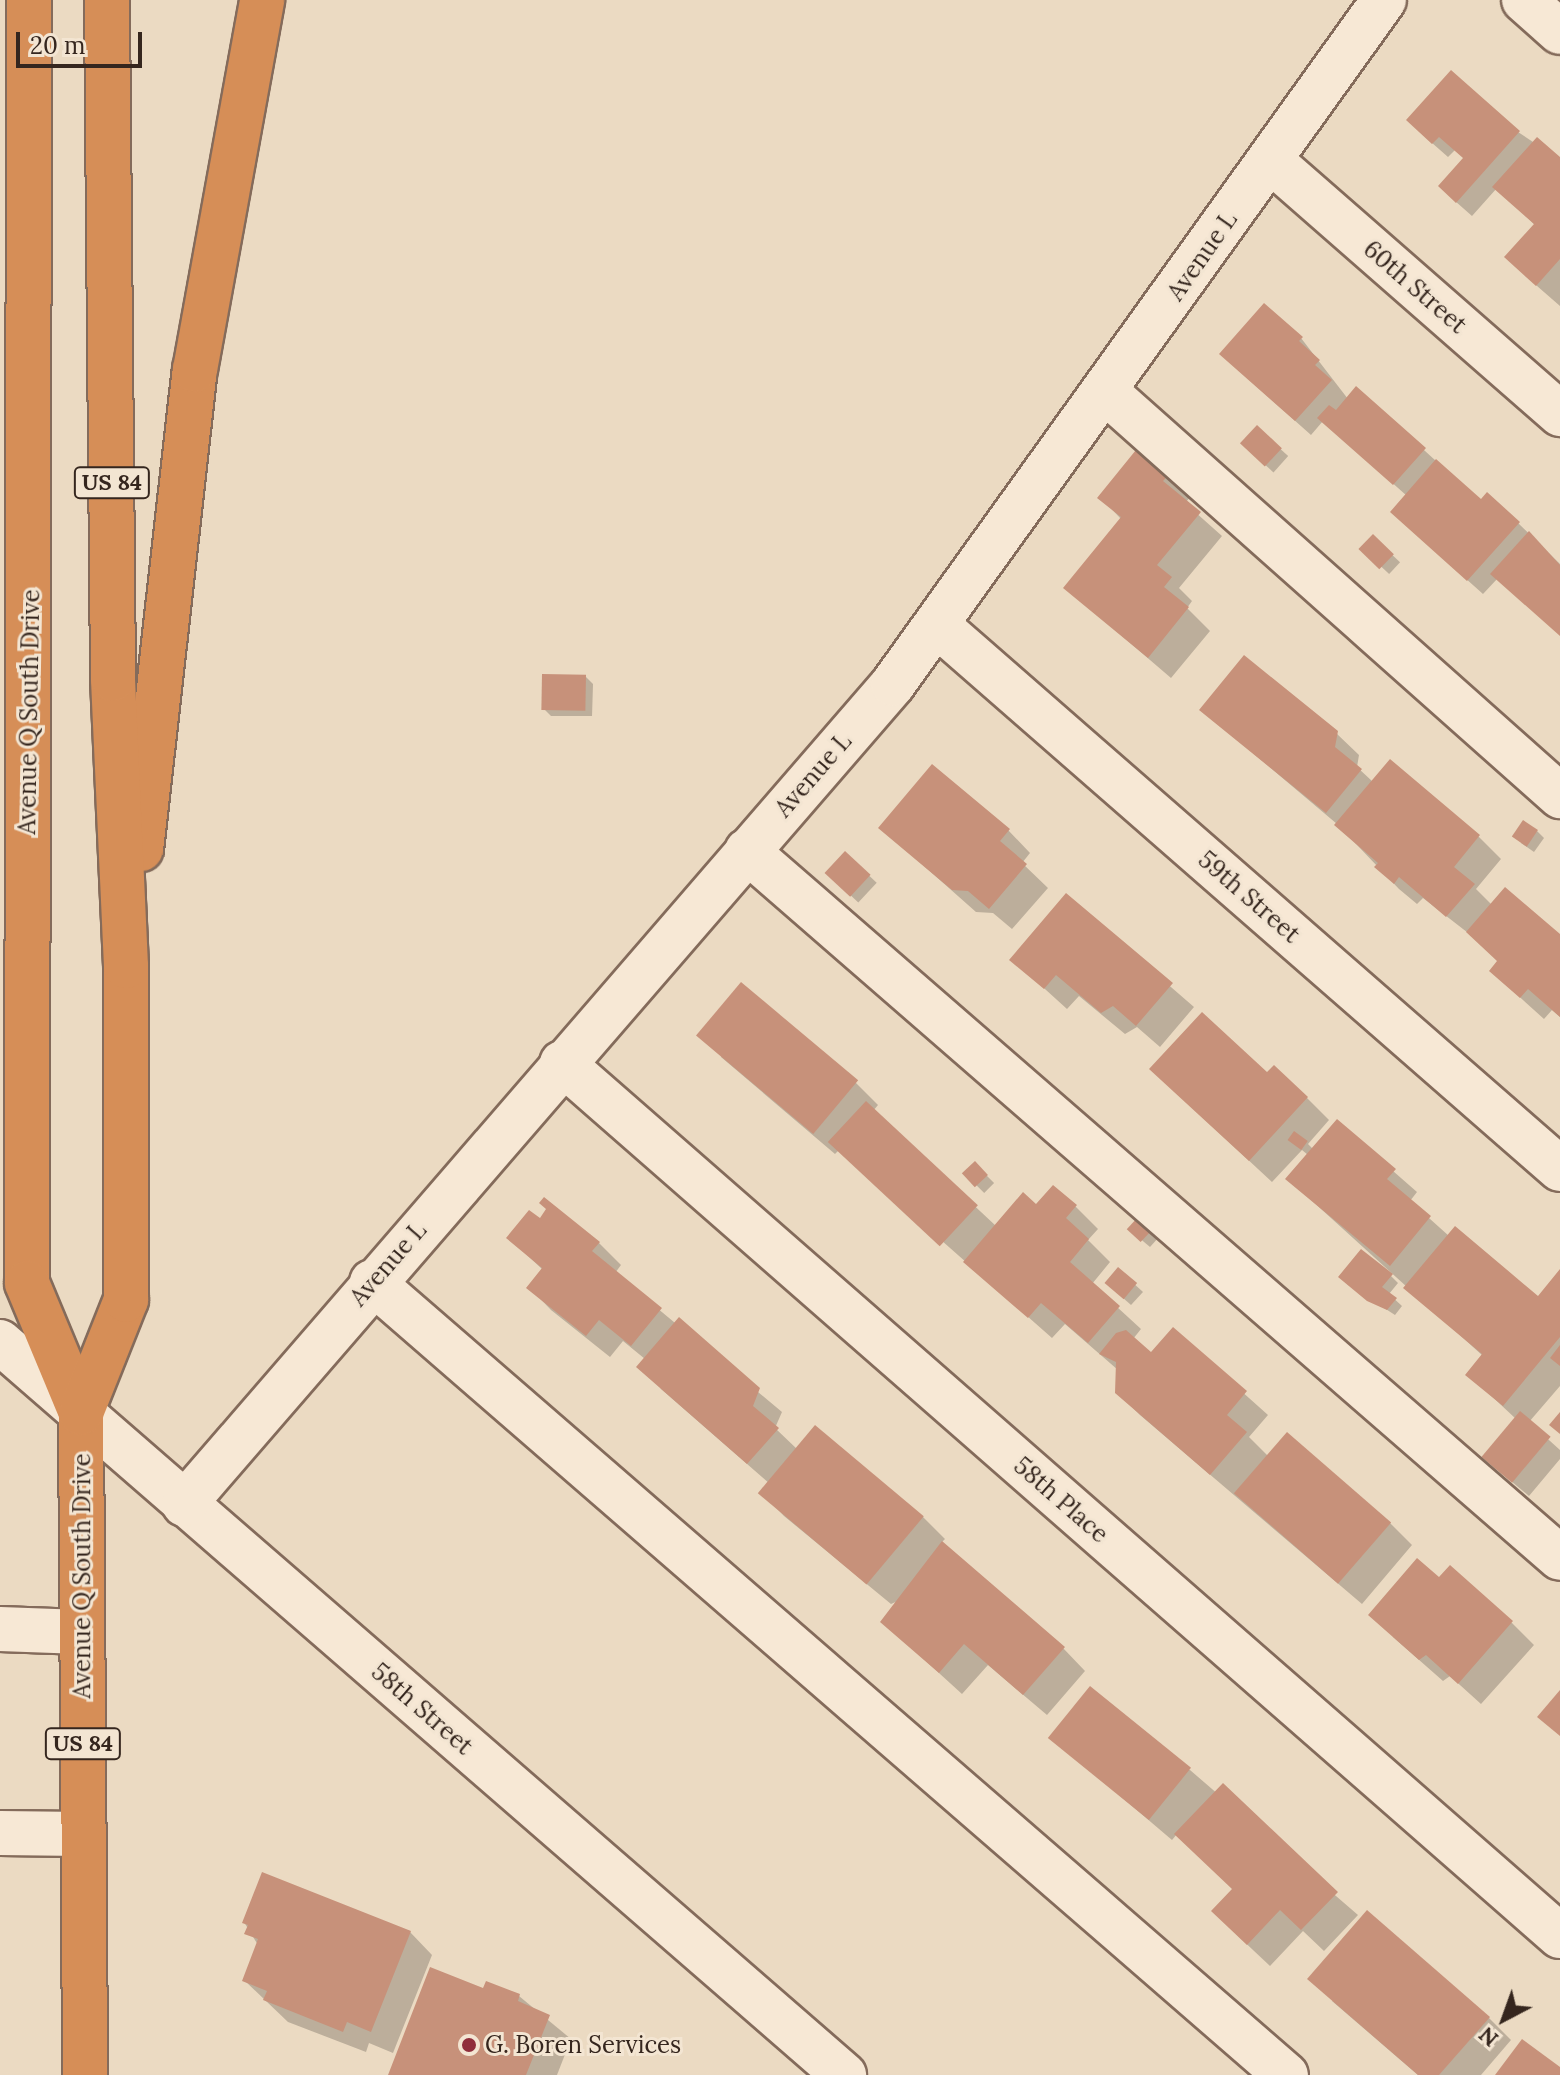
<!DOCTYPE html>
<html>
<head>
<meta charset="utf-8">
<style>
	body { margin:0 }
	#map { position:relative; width:1560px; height:2075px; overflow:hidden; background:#ebdac2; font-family:Lora,serif }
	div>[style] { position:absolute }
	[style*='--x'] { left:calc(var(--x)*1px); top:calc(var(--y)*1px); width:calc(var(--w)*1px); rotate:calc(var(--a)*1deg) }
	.shadow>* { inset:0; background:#0003; transform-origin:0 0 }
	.building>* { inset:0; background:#c7917a; transform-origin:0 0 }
	.roads { filter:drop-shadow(2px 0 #846b5b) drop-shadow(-2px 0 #846b5b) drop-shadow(0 2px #846b5b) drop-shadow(0 -2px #846b5b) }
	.minor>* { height:44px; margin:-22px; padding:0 22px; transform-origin:22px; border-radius:22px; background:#f7e8d5 }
	.highway>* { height:44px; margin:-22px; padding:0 22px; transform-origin:22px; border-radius:22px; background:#d68e57 }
	.dots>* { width:22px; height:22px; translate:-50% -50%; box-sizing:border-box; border:4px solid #f3e5d2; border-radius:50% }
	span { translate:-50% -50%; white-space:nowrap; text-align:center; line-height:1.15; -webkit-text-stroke:6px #f3e5d2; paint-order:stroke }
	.shield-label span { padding:2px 6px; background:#f3e5d2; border:2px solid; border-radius:6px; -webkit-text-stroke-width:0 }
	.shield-label { font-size:22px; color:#35261e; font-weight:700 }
	.street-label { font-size:24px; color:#35261e }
	.poi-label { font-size:24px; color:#35261e }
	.left { translate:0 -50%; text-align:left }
	.north { position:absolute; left:1464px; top:1979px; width:80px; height:80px; -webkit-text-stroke:6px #f3e5d2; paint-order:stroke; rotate:221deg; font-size:22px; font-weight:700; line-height:32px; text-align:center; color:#35261e }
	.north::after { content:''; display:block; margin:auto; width:28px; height:36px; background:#35261e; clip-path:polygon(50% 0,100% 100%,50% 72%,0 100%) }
	.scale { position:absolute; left:16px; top:32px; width:126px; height:36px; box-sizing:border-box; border:4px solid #35261e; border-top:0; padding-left:10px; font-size:24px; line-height:28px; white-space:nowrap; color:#35261e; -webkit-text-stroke:6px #f3e5d2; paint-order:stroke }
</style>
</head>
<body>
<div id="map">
	<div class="shadow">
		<i style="clip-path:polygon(1518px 132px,1560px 160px,1560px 306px,1529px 279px,1535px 225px,1497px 188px,1472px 216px,1455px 201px,1465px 159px,1455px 150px,1448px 157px,1423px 135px)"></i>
		<i style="clip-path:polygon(1301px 338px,1348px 399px,1357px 389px,1481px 502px,1518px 523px,1560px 564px,1560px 635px,1498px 578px,1483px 594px,1408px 527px,1407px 496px,1323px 421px,1311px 435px,1237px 369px)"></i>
		<i style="left:1257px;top:428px;width:42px;height:22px;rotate:42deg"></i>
		<i style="clip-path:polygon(1141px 448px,1193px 494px,1185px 503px,1222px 536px,1179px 588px,1192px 601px,1187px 608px,1210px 631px,1171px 678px,1066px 588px,1122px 520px,1100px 497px)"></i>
		<i style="left:1373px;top:537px;width:37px;height:16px;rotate:43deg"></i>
		<i style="clip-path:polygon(586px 677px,593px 684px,592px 716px,551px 716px,544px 709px)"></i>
		<i style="clip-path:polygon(1202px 710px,1336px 733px,1359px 755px,1357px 767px,1373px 782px,1390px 762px,1479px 837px,1501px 859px,1476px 889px,1492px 905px,1560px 937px,1560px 1017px,1552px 1010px,1544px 1019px,1491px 971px,1499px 962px,1472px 936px,1423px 898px,1417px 904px,1399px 889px,1337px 824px)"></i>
		<i style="clip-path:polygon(880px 827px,1008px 830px,1030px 853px,1022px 863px,1048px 888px,1012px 929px,993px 913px,976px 912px)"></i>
		<i style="clip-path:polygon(1537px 831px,1544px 838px,1534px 852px,1521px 843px)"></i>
		<i style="left:846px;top:854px;width:42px;height:27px;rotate:43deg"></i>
		<i style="clip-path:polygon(1066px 896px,1194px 1007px,1160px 1047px,1137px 1027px,1125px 1034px,1079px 996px,1067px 1009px,1012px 959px)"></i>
		<i style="clip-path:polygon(742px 985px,856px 1083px,878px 1105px,873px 1111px,996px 1226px,1037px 1207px,1053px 1188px,1076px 1207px,1098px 1229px,1088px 1240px,1110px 1262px,1092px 1284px,1141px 1329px,1133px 1339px,1151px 1355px,1173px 1330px,1268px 1415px,1249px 1437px,1268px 1456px,1390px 1523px,1412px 1545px,1362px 1604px,1140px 1415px,1117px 1392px,1118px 1370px,1065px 1324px,1052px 1338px,839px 1150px,835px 1154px,721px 1057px)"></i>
		<i style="clip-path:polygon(1267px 1075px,1307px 1098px,1329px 1120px,1308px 1144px,1313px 1149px,1337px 1122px,1417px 1192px,1410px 1201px,1449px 1236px,1538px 1298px,1560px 1272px,1560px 1386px,1529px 1422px,1560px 1450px,1560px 1459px,1529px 1496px,1499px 1471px,1516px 1419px,1468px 1374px,1483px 1356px,1288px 1179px,1308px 1155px,1302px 1150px,1272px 1182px,1174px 1091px)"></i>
		<i style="left:975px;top:1164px;width:27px;height:14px;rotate:45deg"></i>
		<i style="clip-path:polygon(1139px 1219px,1159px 1237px,1150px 1247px,1137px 1236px)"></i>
		<i style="clip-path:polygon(540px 1220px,599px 1243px,621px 1265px,615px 1273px,782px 1412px,775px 1428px,798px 1450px,923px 1517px,945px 1539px,941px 1543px,1063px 1648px,1085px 1671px,1047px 1715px,988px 1665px,962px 1694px,883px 1622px,900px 1600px,891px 1604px,784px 1516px,762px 1493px,770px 1484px,661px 1389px,645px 1359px,623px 1341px,610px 1357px,551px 1310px,529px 1287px,543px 1270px,509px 1238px)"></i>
		<i style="clip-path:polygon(1119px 1270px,1143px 1292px,1131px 1305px,1114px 1290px)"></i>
		<i style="clip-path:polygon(1391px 1276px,1398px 1283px,1389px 1294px,1402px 1306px,1395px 1315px,1347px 1284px)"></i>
		<i style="clip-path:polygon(1439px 1580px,1512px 1623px,1534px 1645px,1481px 1704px,1450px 1676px,1443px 1681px,1393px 1637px)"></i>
		<i style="clip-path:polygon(1051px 1737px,1190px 1770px,1358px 1915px,1324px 1951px,1303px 1931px,1270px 1966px,1236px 1934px,1234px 1890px,1177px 1834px,1172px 1840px)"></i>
		<i style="clip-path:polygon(244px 1922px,410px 1932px,432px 1955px,393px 2053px,369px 2043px,366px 2052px,288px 2022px,244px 1980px,258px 1945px)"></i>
		<i style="clip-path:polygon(484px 1990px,519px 1996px,571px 2039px,557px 2075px,390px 2075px)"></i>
		<i style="clip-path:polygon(1332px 2001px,1489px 2018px,1511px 2040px,1481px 2075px,1418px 2075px)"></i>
	</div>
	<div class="building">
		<i style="clip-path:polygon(1451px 70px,1520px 131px,1456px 203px,1438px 186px,1463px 158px,1439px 137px,1432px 144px,1406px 120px)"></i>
		<i style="clip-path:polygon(1537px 137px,1560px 157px,1560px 259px,1536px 286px,1504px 257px,1534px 224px,1492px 187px)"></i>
		<i style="clip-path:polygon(1264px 303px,1303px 337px,1299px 341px,1320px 360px,1315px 365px,1332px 380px,1295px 421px,1219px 354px)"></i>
		<i style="clip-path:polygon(1356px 386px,1426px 448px,1393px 485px,1317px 418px,1329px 405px,1336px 410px)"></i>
		<i style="left:1257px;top:425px;width:34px;height:25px;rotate:43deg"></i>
		<i style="clip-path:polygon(1140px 445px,1172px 471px,1163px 481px,1201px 512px,1157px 565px,1172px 577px,1164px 587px,1189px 607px,1148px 658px,1063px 588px,1121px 517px,1097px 498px)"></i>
		<i style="clip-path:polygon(1436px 459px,1481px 499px,1487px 492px,1520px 522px,1467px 581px,1390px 512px)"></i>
		<i style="clip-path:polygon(1529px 531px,1560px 565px,1560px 636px,1490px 574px)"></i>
		<i style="left:1373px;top:534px;width:29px;height:21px;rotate:44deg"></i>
		<i style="clip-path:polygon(1244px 655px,1338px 731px,1335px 747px,1362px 769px,1326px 813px,1199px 710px)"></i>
		<i style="left:542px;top:674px;width:44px;height:36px;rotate:1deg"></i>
		<i style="clip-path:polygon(1390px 759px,1480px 835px,1454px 867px,1475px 884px,1446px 917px,1399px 877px,1394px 884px,1374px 867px,1378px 863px,1334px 825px)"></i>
		<i style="clip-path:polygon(932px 764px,1010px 829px,1000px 841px,1027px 864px,989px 909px,968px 891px,952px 890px,878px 828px)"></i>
		<i style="left:1523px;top:820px;width:18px;height:20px;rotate:34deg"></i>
		<i style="left:845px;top:851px;width:35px;height:30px;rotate:43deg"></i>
		<i style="clip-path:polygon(1505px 887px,1560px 934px,1560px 1017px,1528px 989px,1520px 998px,1489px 971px,1497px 961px,1466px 932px)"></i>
		<i style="clip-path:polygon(1066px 893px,1173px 983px,1136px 1026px,1113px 1006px,1101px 1013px,1056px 975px,1044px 989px,1009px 960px)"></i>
		<i style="left:741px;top:982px;width:153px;height:70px;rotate:40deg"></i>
		<i style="clip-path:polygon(1202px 1012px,1267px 1072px,1274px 1065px,1308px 1097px,1249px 1161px,1149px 1069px)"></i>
		<i style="left:866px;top:1101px;width:153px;height:56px;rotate:43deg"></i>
		<i style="clip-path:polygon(1337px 1119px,1396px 1169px,1387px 1179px,1431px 1216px,1390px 1266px,1285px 1179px)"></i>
		<i style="left:1294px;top:1131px;width:17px;height:11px;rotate:36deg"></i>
		<i style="left:975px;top:1161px;width:19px;height:18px;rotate:47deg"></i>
		<i style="clip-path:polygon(1053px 1185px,1077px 1205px,1066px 1218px,1089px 1239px,1070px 1262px,1120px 1306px,1088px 1343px,1041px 1303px,1028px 1318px,963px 1262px,1023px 1192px,1036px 1204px)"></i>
		<i style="clip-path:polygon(544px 1197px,600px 1242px,592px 1251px,662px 1308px,631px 1346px,599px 1320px,586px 1336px,526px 1288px,542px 1268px,506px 1238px,529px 1210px,540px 1218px,546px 1209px,539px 1203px)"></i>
		<i style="left:1139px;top:1216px;width:19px;height:18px;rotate:43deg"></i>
		<i style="clip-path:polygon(1455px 1226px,1538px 1296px,1560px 1269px,1560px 1337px,1503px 1406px,1465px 1375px,1482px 1354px,1403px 1288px)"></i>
		<i style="clip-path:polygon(1361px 1249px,1393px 1274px,1382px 1287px,1397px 1298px,1387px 1310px,1367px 1301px,1338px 1277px)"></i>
		<i style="left:1118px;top:1267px;width:25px;height:21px;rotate:40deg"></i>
		<i style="clip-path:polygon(679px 1317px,760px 1388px,753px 1406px,779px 1428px,747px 1464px,636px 1367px)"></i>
		<i style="clip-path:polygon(1173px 1327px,1247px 1391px,1227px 1415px,1247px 1432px,1210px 1475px,1115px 1393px,1116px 1362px,1099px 1354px,1116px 1333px,1126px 1330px,1151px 1352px)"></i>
		<i style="clip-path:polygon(1560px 1345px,1560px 1366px,1550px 1358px)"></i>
		<i style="left:1520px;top:1411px;width:40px;height:60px;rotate:40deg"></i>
		<i style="clip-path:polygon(1560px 1412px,1560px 1434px,1549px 1425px)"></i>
		<i style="left:815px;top:1425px;width:142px;height:89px;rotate:40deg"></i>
		<i style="left:1287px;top:1432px;width:138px;height:81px;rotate:41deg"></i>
		<i style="clip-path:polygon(942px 1541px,1065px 1647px,1023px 1695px,964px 1644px,939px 1673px,880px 1622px)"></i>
		<i style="clip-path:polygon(1417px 1558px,1439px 1577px,1450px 1565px,1513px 1621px,1458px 1684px,1426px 1655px,1419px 1660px,1368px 1615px)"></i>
		<i style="left:1090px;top:1686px;width:130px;height:67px;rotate:39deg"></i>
		<i style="clip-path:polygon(1560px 1690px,1560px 1736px,1537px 1717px)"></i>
		<i style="clip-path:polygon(1223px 1783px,1338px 1892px,1301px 1930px,1280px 1910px,1247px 1945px,1211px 1911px,1232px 1889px,1174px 1834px)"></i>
		<i style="clip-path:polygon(262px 1872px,411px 1931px,371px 2032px,347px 2022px,343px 2032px,263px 2000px,267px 1991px,242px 1981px,258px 1939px,244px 1934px,248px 1925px,242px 1923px)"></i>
		<i style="clip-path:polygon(1367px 1910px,1490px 2017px,1439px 2075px,1418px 2075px,1307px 1979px)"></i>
		<i style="clip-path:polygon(430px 1967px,483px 1988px,486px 1981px,520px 1994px,518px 2001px,550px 2015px,526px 2075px,388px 2075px)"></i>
		<i style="clip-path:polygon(1522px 2039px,1560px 2067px,1560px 2075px,1495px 2075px)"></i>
	</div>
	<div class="roads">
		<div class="minor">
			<i style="--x:1524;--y:0;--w:48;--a:41.6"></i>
			<i style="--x:1270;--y:160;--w:386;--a:41.2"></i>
			<i style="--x:1106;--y:392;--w:608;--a:41.66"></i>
			<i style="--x:937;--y:625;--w:827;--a:41.13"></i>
			<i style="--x:747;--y:851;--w:1077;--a:41.01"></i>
			<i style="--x:562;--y:1063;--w:1326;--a:41.18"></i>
			<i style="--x:372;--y:1282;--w:1210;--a:40.95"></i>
			<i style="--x:0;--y:1342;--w:1118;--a:40.97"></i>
			<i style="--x:184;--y:1504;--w:1084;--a:-49.15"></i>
			<i style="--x:893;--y:684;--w:842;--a:-54.33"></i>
			<i style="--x:0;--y:1629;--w:82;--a:2.1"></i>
			<i style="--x:0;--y:1833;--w:83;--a:0.7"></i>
		</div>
		<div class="highway">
			<i style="--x:29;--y:0;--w:1283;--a:90.09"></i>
			<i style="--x:27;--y:1283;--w:141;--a:67.4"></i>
			<i style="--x:81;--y:1413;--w:662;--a:89.65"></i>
			<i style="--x:141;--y:849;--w:482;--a:-83.6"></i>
			<i style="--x:195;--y:370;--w:376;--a:-79.7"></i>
			<i style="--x:81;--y:1413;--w:122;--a:-68.3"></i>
			<i style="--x:126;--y:1300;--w:334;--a:-90"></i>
			<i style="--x:126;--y:966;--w:287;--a:-92.6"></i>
			<i style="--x:113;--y:679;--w:679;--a:-90.51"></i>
		</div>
	</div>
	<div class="dots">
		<i style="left:469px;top:2045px;background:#902e3b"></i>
	</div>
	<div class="shield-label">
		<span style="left:112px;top:483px">US 84</span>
		<span style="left:83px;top:1744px">US 84</span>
	</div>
	<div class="street-label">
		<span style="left:1202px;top:256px;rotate:-55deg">Avenue L</span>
		<span style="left:1415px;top:287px;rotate:41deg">60th Street</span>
		<span style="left:29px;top:712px;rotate:-89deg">Avenue Q South Drive</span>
		<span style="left:813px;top:775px;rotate:-49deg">Avenue L</span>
		<span style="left:1249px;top:897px;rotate:41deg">59th Street</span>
		<span style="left:388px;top:1264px;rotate:-49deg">Avenue L</span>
		<span style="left:1061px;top:1500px;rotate:41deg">58th Place</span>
		<span style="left:82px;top:1576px;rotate:-90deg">Avenue Q South Drive</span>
		<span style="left:422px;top:1709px;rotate:41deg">58th Street</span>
	</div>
	<div class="poi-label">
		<span class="left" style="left:485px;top:2045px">G. Boren Services</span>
	</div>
	<div class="north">N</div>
	<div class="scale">20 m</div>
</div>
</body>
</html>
